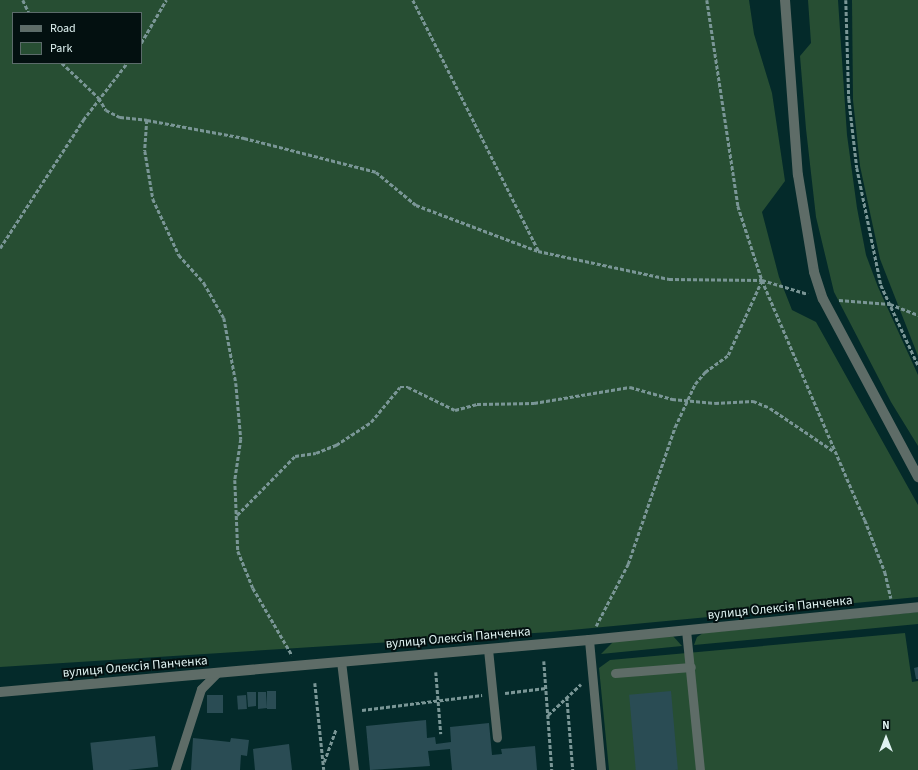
<!DOCTYPE html>
<html>
<head>
<meta charset="utf-8">
<style>
	body { margin:0 }
	#map { position:relative; width:918px; height:770px; overflow:hidden; background:#042a2a; font-family:"Source Sans 3",sans-serif }
	div>[style] { position:absolute }
	[style*='--x'] { left:calc(var(--x)*1px); top:calc(var(--y)*1px); width:calc(var(--w)*1px); rotate:calc(var(--a)*1deg) }
	.green>* { inset:0; background:#274e33 }
	.building>* { inset:0; background:#2a4c54; transform-origin:0 0 }
	.path>* { height:2.5px; margin-top:-1.25px; transform-origin:0; background:repeating-linear-gradient(90deg,#7a9696 0 4px,transparent 0 6px) }
	.service>* { height:9px; margin:-4.5px; padding:0 4.5px; transform-origin:4.5px; border-radius:4.5px; background:#5e6c67 }
	.minor>* { height:10px; margin:-5px; padding:0 5px; transform-origin:5px; border-radius:5px; background:#5e6c67 }
	.tertiary>* { height:10px; margin:-5px; padding:0 5px; transform-origin:5px; border-radius:5px; background:#5e6c67 }
	span { translate:-50% -50%; white-space:nowrap; text-align:center; line-height:1.15; -webkit-text-stroke:4px #031010; paint-order:stroke }
	.street-label { font-size:13px; color:#e0f3f2 }
	.legend { position:absolute; left:12px; top:12px; width:130px; height:52px; box-sizing:border-box; background:#031010; border:1px solid #5b6b6a; margin:0; padding:5px 7px; list-style:none; font-size:12px; color:#e0f3f2 }
	.legend li { display:flex; align-items:center; gap:8px; height:20px }
	.legend b { width:20px; border:1px solid #5b6b6a }
	.north { position:absolute; left:866px; top:718px; width:40px; height:40px; -webkit-text-stroke:3px #031010; paint-order:stroke; rotate:0deg; font-size:11px; font-weight:700; line-height:16px; text-align:center; color:#e0f3f2 }
	.north::after { content:''; display:block; margin:auto; width:14px; height:18px; background:#e0f3f2; clip-path:polygon(50% 0,100% 100%,50% 72%,0 100%) }
</style>
</head>
<body>
<div id="map">
	<div class="green">
		<i style="clip-path:polygon(evenodd,0 0,749px 0,754px 34px,772px 93px,785px 181px,762px 212px,779px 277px,792px 310px,816px 322px,918px 505px,918px 597px,550px 632px,0 667px,0 0,13px 13px,141px 13px,141px 63px,13px 63px,13px 13px)"></i>
		<i style="clip-path:polygon(808px 0,838px 0,847px 135px,857px 208px,866px 255px,878px 287px,918px 375px,918px 446px,891px 402px,834px 292px,816px 217px,806px 129px,800px 56px,811px 43px)"></i>
		<i style="clip-path:polygon(852px 0,918px 0,918px 356px,880px 259px,860px 166px,853px 100px)"></i>
		<i style="clip-path:polygon(918px 612px,918px 624px,694px 645px,697px 637px,703px 633px)"></i>
		<i style="clip-path:polygon(905px 633px,912px 682px,918px 681px,918px 770px,609px 770px,599px 668px,610px 660px)"></i>
		<i style="clip-path:polygon(673px 636px,682px 646px,601px 654px,614px 641px)"></i>
	</div>
	<div class="building">
		<i style="clip-path:polygon(918px 667px,918px 679px,916px 679px,914px 668px)"></i>
		<i style="left:267px;top:691px;width:9px;height:18px"></i>
		<i style="left:671px;top:691px;width:79px;height:42px;rotate:85deg"></i>
		<i style="clip-path:polygon(247px 692px,256px 692px,256px 706px,248px 707px)"></i>
		<i style="clip-path:polygon(258px 692px,266px 692px,267px 708px,258px 709px)"></i>
		<i style="left:207px;top:695px;width:16px;height:18px"></i>
		<i style="left:246px;top:695px;width:14px;height:9px;rotate:86deg"></i>
		<i style="clip-path:polygon(426px 720px,427px 738px,435px 737px,436px 744px,451px 742px,450px 727px,489px 723px,492px 755px,502px 754px,501px 749px,535px 746px,537px 770px,452px 770px,450px 749px,428px 751px,430px 766px,370px 770px,366px 726px)"></i>
		<i style="left:155px;top:736px;width:31px;height:65px;rotate:84deg"></i>
		<i style="clip-path:polygon(193px 738px,230px 742px,231px 738px,249px 740px,247px 756px,241px 755px,240px 770px,191px 770px)"></i>
		<i style="clip-path:polygon(289px 744px,292px 770px,255px 770px,253px 749px)"></i>
	</div>
	<div class="path">
		<i style="--x:23;--y:0;--w:14;--a:65"></i>
		<i style="--x:413;--y:0;--w:280;--a:63.4"></i>
		<i style="--x:707;--y:0;--w:208;--a:81.4"></i>
		<i style="--x:738;--y:206;--w:78;--a:72"></i>
		<i style="--x:762;--y:280;--w:261;--a:66.8"></i>
		<i style="--x:865;--y:520;--w:56;--a:69"></i>
		<i style="--x:885;--y:572;--w:27;--a:77"></i>
		<i style="--x:846;--y:0;--w:99;--a:88.3"></i>
		<i style="--x:849;--y:99;--w:69;--a:83.4"></i>
		<i style="--x:857;--y:168;--w:119;--a:78.4"></i>
		<i style="--x:881;--y:285;--w:88;--a:65.2"></i>
		<i style="--x:141;--y:43;--w:50;--a:-59.8"></i>
		<i style="--x:62;--y:63;--w:51;--a:43.4"></i>
		<i style="--x:99;--y:98;--w:14;--a:60"></i>
		<i style="--x:106;--y:110;--w:16;--a:27"></i>
		<i style="--x:120;--y:117;--w:27;--a:6"></i>
		<i style="--x:147;--y:120;--w:99;--a:10.5"></i>
		<i style="--x:244;--y:138;--w:136;--a:14.4"></i>
		<i style="--x:376;--y:172;--w:52;--a:39.5"></i>
		<i style="--x:416;--y:205;--w:130;--a:20.7"></i>
		<i style="--x:538;--y:251;--w:134;--a:12.1"></i>
		<i style="--x:669;--y:279;--w:93;--a:0.6"></i>
		<i style="--x:147;--y:120;--w:31;--a:94"></i>
		<i style="--x:145;--y:151;--w:49;--a:80.5"></i>
		<i style="--x:153;--y:199;--w:62;--a:65.1"></i>
		<i style="--x:179;--y:255;--w:38;--a:48"></i>
		<i style="--x:204;--y:283;--w:40;--a:60.3"></i>
		<i style="--x:224;--y:318;--w:66;--a:79.5"></i>
		<i style="--x:236;--y:383;--w:56;--a:84.9"></i>
		<i style="--x:241;--y:439;--w:41;--a:98.3"></i>
		<i style="--x:235;--y:480;--w:71;--a:87.6"></i>
		<i style="--x:238;--y:551;--w:40;--a:68"></i>
		<i style="--x:253;--y:588;--w:78;--a:59.8"></i>
		<i style="--x:0;--y:248;--w:153;--a:-57"></i>
		<i style="--x:83;--y:120;--w:72;--a:-52.3"></i>
		<i style="--x:839;--y:300;--w:51;--a:4.5"></i>
		<i style="--x:890;--y:304;--w:30;--a:21"></i>
		<i style="--x:237;--y:515;--w:83;--a:-45.5"></i>
		<i style="--x:295;--y:456;--w:21;--a:-8"></i>
		<i style="--x:316;--y:453;--w:22;--a:-22"></i>
		<i style="--x:336;--y:445;--w:42;--a:-33.3"></i>
		<i style="--x:371;--y:422;--w:45;--a:-50.4"></i>
		<i style="--x:400;--y:387;--w:8;--a:0"></i>
		<i style="--x:408;--y:387;--w:52;--a:26.1"></i>
		<i style="--x:455;--y:410;--w:23;--a:-15"></i>
		<i style="--x:477;--y:404;--w:57;--a:-1"></i>
		<i style="--x:534;--y:403;--w:97;--a:-9.5"></i>
		<i style="--x:630;--y:387;--w:44;--a:15.9"></i>
		<i style="--x:672;--y:399;--w:43;--a:5.3"></i>
		<i style="--x:715;--y:403;--w:38;--a:-3"></i>
		<i style="--x:753;--y:401;--w:18;--a:22"></i>
		<i style="--x:770;--y:408;--w:78;--a:34.1"></i>
		<i style="--x:596;--y:626;--w:70;--a:-62.7"></i>
		<i style="--x:628;--y:564;--w:145;--a:-71.1"></i>
		<i style="--x:675;--y:427;--w:47;--a:-65.1"></i>
		<i style="--x:695;--y:384;--w:16;--a:-50"></i>
		<i style="--x:705;--y:372;--w:29;--a:-36"></i>
		<i style="--x:728;--y:355;--w:82;--a:-65.6"></i>
		<i style="--x:762;--y:280;--w:48;--a:16.9"></i>
		<i style="--x:544;--y:661;--w:109;--a:85.8"></i>
		<i style="--x:436;--y:672;--w:62;--a:85.4"></i>
		<i style="--x:315;--y:683;--w:87;--a:84.1"></i>
		<i style="--x:505;--y:693;--w:41;--a:-7"></i>
		<i style="--x:567;--y:697;--w:73;--a:85.3"></i>
		<i style="--x:362;--y:710;--w:121;--a:-7.1"></i>
		<i style="--x:548;--y:715;--w:45;--a:-43.2"></i>
		<i style="--x:324;--y:762;--w:35;--a:-70"></i>
	</div>
	<div class="service">
		<i style="--x:686;--y:630;--w:141;--a:84.3"></i>
		<i style="--x:589;--y:640;--w:131;--a:84.7"></i>
		<i style="--x:488;--y:649;--w:89;--a:84.2"></i>
		<i style="--x:341;--y:661;--w:110;--a:83.2"></i>
		<i style="--x:615;--y:673;--w:76;--a:-4.5"></i>
		<i style="--x:175;--y:770;--w:85;--a:-72.2"></i>
		<i style="--x:201;--y:689;--w:21;--a:-45"></i>
	</div>
	<div class="minor">
		<i style="--x:0;--y:692;--w:591;--a:-5.05"></i>
		<i style="--x:589;--y:640;--w:331;--a:-5.7"></i>
	</div>
	<div class="tertiary">
		<i style="--x:785;--y:0;--w:175;--a:85.8"></i>
		<i style="--x:798;--y:175;--w:98;--a:80.6"></i>
		<i style="--x:814;--y:272;--w:28;--a:72"></i>
		<i style="--x:823;--y:299;--w:202;--a:61.9"></i>
	</div>
	<div class="street-label">
		<span style="left:780px;top:608px;rotate:-6deg">вулиця Олексія Панченка</span>
		<span style="left:458px;top:638px;rotate:-5deg">вулиця Олексія Панченка</span>
		<span style="left:135px;top:667px;rotate:-5deg">вулиця Олексія Панченка</span>
	</div>
	<ul class="legend">
	<li><b style="height:5px;background:#5e6c67"></b>Road</li>
	<li><b style="height:11px;background:#274e33"></b>Park</li>
	</ul>
	<div class="north">N</div>
</div>
</body>
</html>
